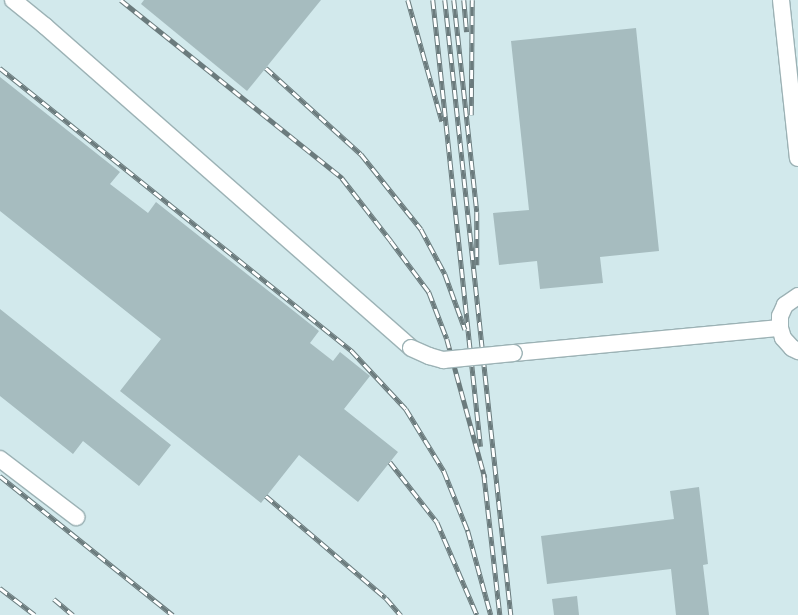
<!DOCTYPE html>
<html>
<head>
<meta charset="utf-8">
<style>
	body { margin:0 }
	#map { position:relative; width:798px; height:615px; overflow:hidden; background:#d2e9ec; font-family:"Source Sans 3",sans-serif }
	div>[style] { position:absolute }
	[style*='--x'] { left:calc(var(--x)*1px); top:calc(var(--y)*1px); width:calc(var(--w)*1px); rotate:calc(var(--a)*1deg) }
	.building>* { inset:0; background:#a6bcbf }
	.roads { filter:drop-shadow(1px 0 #9cb2b5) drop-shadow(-1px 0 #9cb2b5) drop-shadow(0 1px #9cb2b5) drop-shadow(0 -1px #9cb2b5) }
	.minor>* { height:16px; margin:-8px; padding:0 8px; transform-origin:8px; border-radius:8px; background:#fff }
	.rail>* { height:4.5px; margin-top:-2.25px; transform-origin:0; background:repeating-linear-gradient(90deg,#fff 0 9px,#6b7b7d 0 18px); box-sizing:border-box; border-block:1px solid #6b7b7d }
	.bridges { filter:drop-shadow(1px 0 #9cb2b5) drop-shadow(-1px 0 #9cb2b5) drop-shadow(0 1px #9cb2b5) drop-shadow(0 -1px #9cb2b5) }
	.minor-bridge>* { height:16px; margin:-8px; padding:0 8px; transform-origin:8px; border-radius:8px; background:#fff }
	span { translate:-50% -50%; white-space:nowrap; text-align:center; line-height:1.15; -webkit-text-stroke:3px #fff; paint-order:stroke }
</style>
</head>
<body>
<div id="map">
	<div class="building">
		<i style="clip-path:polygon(144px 0,321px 0,247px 91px,141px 4px)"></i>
		<i style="clip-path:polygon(636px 28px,659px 251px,600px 257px,603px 283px,540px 289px,537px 261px,499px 265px,493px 213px,529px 210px,511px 41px)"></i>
		<i style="clip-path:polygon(0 77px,120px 172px,110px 184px,148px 213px,156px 202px,319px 331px,310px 343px,333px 361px,340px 352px,370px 376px,344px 409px,398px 452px,358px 502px,299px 455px,261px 503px,120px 391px,161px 339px,0 211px)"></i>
		<i style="clip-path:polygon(0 309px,171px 445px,139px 486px,83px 441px,73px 454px,0 396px)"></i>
		<i style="clip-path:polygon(699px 487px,708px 564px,703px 565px,709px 615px,676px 615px,671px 569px,547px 584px,541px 536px,674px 519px,670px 491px)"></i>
		<i style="clip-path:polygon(577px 596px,579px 615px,554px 615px,552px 599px)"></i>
	</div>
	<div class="roads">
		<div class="minor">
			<i style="--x:13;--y:0;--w:41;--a:39.1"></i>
			<i style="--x:45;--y:26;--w:487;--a:41.3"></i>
			<i style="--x:781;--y:0;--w:159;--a:83.9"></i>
			<i style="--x:798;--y:296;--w:16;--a:145"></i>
			<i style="--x:785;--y:305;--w:12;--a:114"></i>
			<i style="--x:780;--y:316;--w:12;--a:90"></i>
			<i style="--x:780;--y:328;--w:10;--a:73"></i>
			<i style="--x:783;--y:338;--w:13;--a:48"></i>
			<i style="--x:792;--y:348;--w:7;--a:27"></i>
			<i style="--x:514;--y:353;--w:267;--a:-5.4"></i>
			<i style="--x:0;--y:459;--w:96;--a:37.3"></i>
		</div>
	</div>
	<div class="rail">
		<i style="--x:121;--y:0;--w:284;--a:38.8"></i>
		<i style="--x:342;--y:178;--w:80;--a:52.1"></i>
		<i style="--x:391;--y:241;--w:64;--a:53.3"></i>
		<i style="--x:429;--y:292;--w:50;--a:69"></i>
		<i style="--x:447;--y:339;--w:144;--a:74.7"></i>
		<i style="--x:408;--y:0;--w:126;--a:74.3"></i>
		<i style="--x:433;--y:0;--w:449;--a:83.9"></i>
		<i style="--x:445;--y:0;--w:619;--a:83.87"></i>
		<i style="--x:454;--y:0;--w:213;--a:83.8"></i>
		<i style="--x:477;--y:212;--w:53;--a:90"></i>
		<i style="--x:464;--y:0;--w:32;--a:85"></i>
		<i style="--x:0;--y:68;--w:452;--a:38.8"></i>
		<i style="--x:352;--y:351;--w:79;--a:47"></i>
		<i style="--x:406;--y:409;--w:73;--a:58.5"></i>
		<i style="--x:444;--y:471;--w:65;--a:68.2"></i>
		<i style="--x:468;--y:531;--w:87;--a:74.7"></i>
		<i style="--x:266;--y:68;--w:128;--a:42.2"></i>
		<i style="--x:361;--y:154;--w:96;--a:51.3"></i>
		<i style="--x:421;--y:229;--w:51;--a:61.9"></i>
		<i style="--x:445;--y:274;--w:59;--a:70"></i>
		<i style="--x:471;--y:115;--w:115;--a:-89.5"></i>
		<i style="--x:390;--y:462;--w:76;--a:51.9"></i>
		<i style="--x:437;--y:522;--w:101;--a:66.7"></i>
		<i style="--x:484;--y:474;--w:142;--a:83.5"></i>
		<i style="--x:0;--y:476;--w:222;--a:38.8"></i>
		<i style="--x:266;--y:496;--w:157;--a:40.4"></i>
		<i style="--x:386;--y:598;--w:23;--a:49"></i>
		<i style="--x:0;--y:588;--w:44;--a:37.6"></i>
		<i style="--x:54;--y:599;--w:25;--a:40"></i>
	</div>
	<div class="bridges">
		<div class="minor-bridge">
			<i style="--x:411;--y:348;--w:20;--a:24"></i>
			<i style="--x:429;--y:356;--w:15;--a:16"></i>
			<i style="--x:443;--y:360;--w:71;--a:-5.6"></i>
		</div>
	</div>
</div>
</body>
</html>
